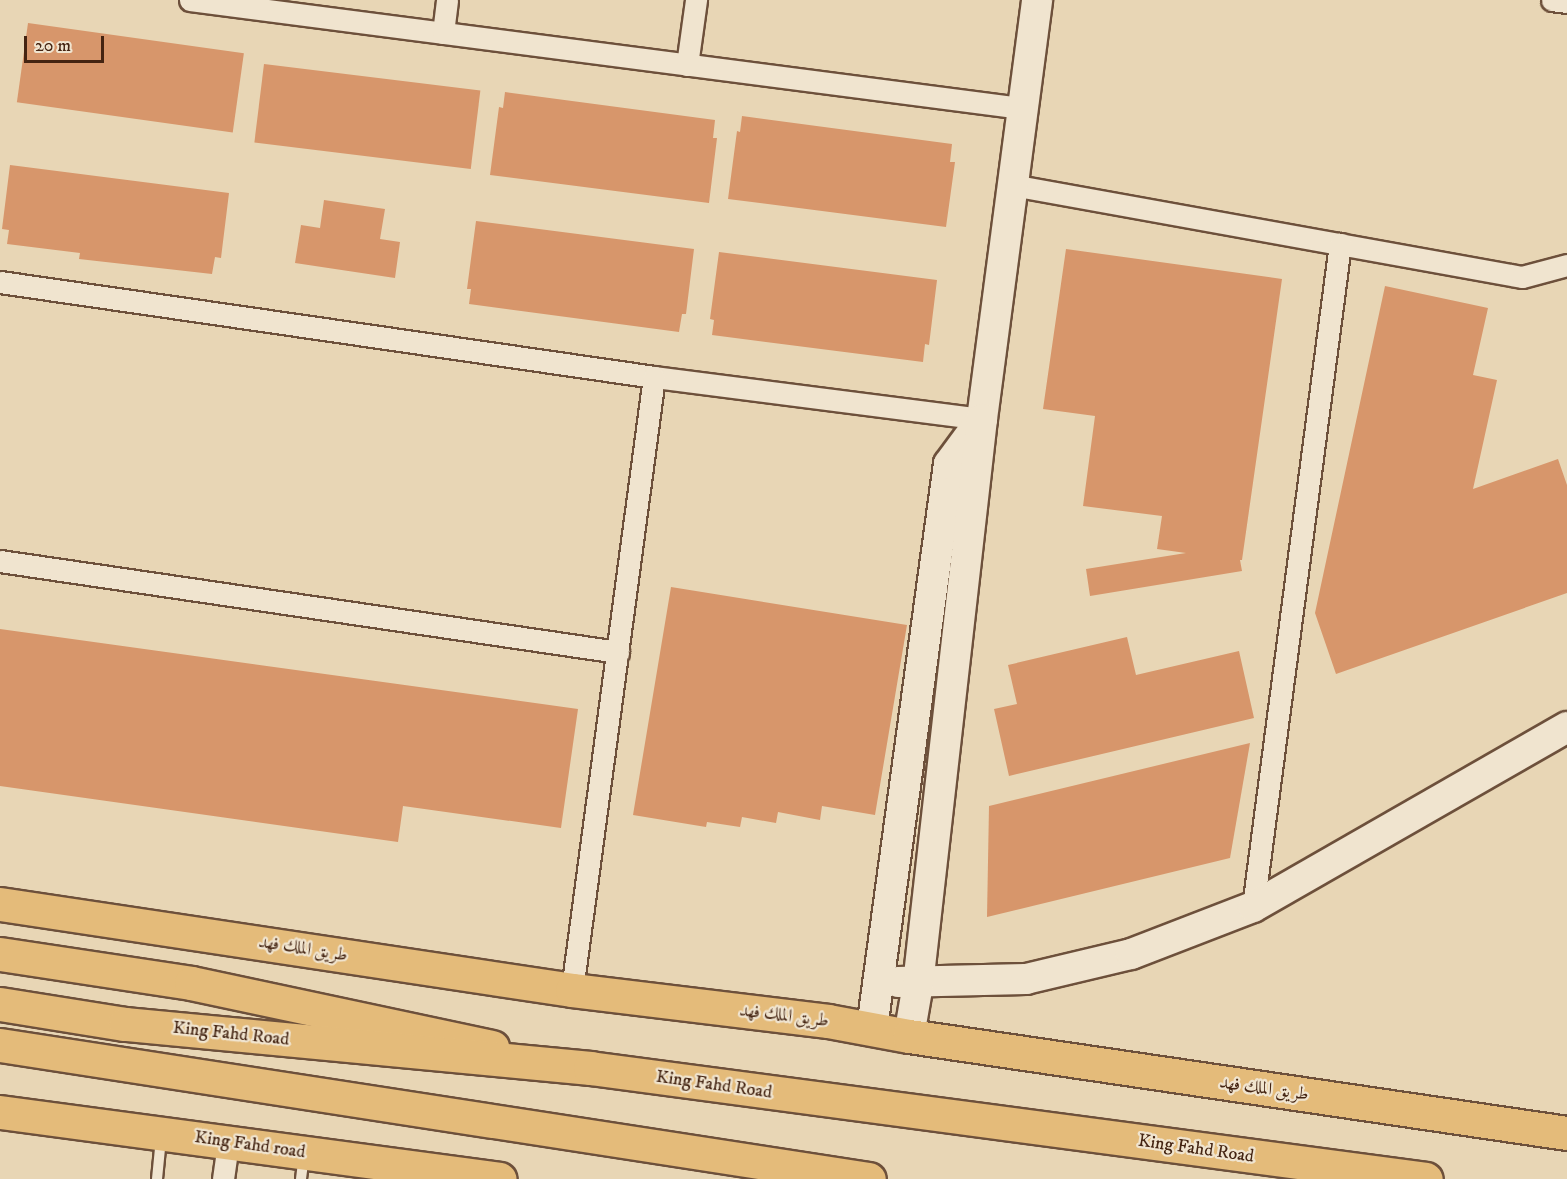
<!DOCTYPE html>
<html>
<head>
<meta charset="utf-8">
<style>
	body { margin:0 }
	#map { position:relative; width:1567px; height:1179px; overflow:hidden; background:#e8d6b5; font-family:"IM FELL DW Pica",Amiri,serif }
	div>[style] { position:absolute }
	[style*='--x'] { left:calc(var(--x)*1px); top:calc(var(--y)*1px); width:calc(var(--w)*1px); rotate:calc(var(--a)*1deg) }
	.building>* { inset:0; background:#d7966b; transform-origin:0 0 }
	.roads { filter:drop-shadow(2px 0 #6d503b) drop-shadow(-2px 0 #6d503b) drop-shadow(0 2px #6d503b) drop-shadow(0 -2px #6d503b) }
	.lane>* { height:10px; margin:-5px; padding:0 5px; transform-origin:5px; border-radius:5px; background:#f0e4cf }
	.street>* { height:21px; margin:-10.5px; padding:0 10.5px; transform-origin:10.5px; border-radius:10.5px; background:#f0e4cf }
	.secondary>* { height:30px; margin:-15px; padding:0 15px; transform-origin:15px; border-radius:15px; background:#f0e4cf }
	.primary>* { height:33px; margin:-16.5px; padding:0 16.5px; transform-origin:16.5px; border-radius:16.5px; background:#e4bb7a }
	.highway>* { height:33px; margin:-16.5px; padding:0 16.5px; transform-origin:16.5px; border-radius:16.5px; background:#e4bb7a }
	span { translate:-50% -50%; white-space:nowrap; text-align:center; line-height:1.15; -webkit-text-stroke:4.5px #f0e4cf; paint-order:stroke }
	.street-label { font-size:18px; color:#442412 }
	.scale { position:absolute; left:24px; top:36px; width:80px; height:27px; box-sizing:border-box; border:3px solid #442412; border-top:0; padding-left:8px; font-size:18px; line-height:21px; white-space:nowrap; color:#442412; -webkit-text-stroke:4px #f0e4cf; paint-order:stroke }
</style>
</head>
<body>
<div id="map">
	<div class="building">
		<i style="left:28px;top:23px;width:218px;height:80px;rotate:8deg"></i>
		<i style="left:264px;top:64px;width:218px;height:79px;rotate:7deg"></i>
		<i style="clip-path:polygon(505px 92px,715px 120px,713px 138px,717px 138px,709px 203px,490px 175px,499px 107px,503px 108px)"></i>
		<i style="clip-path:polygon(742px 116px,952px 144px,950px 162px,955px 162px,946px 227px,728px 199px,737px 131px,740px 132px)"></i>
		<i style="clip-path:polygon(10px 165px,229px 193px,221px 258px,215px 257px,212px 274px,79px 259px,80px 253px,7px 244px,9px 230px,2px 229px)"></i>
		<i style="clip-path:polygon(324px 200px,385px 209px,380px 239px,400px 242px,395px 278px,295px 263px,301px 225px,320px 228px)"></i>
		<i style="clip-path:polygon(476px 221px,694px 249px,686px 314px,682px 314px,679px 332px,469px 304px,471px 289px,467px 289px)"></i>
		<i style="clip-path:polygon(1066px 249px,1282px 279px,1242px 560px,1240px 560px,1242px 571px,1090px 596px,1086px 569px,1186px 553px,1157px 549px,1162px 516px,1083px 506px,1095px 416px,1043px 409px)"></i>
		<i style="clip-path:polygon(719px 252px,937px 280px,929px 345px,925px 344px,923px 362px,712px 335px,714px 320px,710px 319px)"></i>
		<i style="clip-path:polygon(1385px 286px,1488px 308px,1473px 375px,1497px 380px,1473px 489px,1558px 459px,1567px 485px,1567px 593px,1336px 674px,1315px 613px)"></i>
		<i style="clip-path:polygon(671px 587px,907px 625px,875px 815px,822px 806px,820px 820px,778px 812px,776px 823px,742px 817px,740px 827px,707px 822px,706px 827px,633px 815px)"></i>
		<i style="clip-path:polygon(0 629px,578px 709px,561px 828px,403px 806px,398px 842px,0 786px)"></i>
		<i style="clip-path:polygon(1127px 637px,1136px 675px,1239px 651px,1254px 718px,1009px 776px,994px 709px,1017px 704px,1008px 665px)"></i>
		<i style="clip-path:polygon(1250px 743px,1230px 858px,987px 917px,989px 806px)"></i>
	</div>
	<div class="roads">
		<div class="lane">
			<i style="--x:157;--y:1179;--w:41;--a:-84.4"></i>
			<i style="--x:301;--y:1179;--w:23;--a:-83"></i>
		</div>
		<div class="street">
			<i style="--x:190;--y:0;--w:839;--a:7.4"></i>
			<i style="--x:1552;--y:0;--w:15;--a:8"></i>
			<i style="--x:443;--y:33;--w:33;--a:-83"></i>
			<i style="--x:687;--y:65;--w:66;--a:-82.1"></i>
			<i style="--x:1012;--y:185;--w:518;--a:10.23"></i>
			<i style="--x:1522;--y:277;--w:47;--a:-14.9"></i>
			<i style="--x:0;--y:282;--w:661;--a:8.26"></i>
			<i style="--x:654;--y:377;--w:331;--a:7.3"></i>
			<i style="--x:0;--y:561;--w:625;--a:8.38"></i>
			<i style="--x:1253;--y:907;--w:669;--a:-82.52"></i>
			<i style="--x:572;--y:990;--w:618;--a:-82.38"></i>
			<i style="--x:223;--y:1179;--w:37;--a:-82"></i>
		</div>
		<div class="secondary">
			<i style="--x:982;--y:419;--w:423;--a:-82.5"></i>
			<i style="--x:898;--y:982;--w:128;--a:-1.3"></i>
			<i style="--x:1026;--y:979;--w:108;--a:-13.4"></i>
			<i style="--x:1131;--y:954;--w:131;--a:-21.1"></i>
			<i style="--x:1253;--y:907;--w:362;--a:-29.8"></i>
			<i style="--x:872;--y:1028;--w:569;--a:-82.23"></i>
			<i style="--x:949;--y:464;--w:56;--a:-53.7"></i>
			<i style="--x:982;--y:419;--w:569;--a:96.46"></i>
			<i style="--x:918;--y:984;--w:53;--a:99.8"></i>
		</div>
		<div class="primary">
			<i style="--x:0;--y:904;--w:578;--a:8.55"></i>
			<i style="--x:572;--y:990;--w:258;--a:6.9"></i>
			<i style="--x:828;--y:1021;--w:82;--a:10.5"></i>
			<i style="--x:909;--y:1036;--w:665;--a:8.39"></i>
			<i style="--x:0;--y:954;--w:193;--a:8.6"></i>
			<i style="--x:191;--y:983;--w:308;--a:12"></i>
			<i style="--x:0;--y:1112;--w:504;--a:7.63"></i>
		</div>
		<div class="highway">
			<i style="--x:0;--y:1004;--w:127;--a:9.1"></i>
			<i style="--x:125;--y:1024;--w:467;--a:5.4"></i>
			<i style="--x:590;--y:1068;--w:843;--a:7.56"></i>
			<i style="--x:0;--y:1045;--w:879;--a:8.77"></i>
		</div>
	</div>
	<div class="street-label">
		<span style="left:303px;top:949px;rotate:9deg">طريق الملك فهد</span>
		<span style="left:784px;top:1016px;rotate:7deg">طريق الملك فهد</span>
		<span style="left:231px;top:1034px;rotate:6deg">King Fahd Road</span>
		<span style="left:714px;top:1085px;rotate:8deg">King Fahd Road</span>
		<span style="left:1264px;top:1089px;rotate:8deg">طريق الملك فهد</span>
		<span style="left:250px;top:1145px;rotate:8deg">King Fahd road</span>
		<span style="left:1196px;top:1149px;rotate:8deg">King Fahd Road</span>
	</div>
	<div class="scale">20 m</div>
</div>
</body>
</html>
